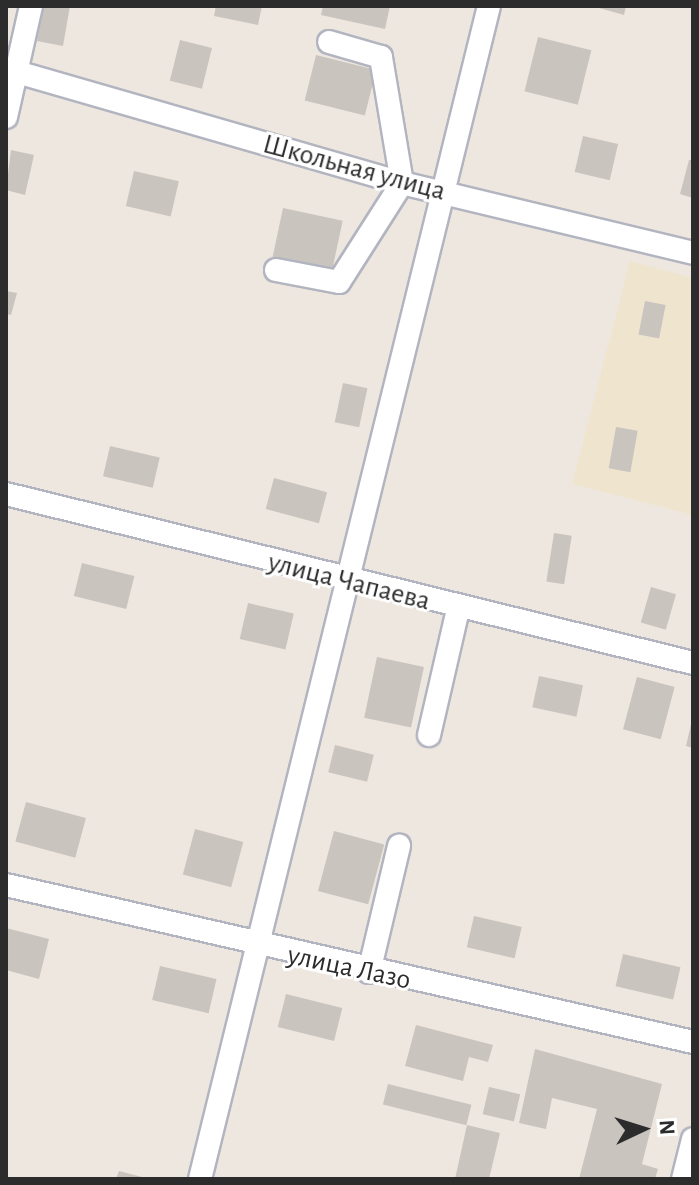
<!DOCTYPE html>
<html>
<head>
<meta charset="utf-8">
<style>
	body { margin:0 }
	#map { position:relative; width:699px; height:1185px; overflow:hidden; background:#eee7df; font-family:"Alegreya Sans",sans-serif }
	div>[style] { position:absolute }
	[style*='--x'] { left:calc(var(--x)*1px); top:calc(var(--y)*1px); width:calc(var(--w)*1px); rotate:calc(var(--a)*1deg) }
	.education>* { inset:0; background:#efe5cf }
	.building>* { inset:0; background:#c9c4be; transform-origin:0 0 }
	.roads { filter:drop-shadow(2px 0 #b2b5c0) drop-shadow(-2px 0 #b2b5c0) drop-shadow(0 2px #b2b5c0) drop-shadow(0 -2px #b2b5c0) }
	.minor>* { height:22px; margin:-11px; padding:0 11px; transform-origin:11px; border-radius:11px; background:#fff }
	span { translate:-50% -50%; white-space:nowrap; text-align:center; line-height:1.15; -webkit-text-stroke:6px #fff; paint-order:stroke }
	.street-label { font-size:28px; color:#2c2c2c }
	.frame { position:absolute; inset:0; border:8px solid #2c2c2c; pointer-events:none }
	.north { position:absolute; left:603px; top:1089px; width:80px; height:80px; -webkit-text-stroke:6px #fff; paint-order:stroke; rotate:86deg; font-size:22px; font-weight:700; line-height:32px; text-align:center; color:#2c2c2c }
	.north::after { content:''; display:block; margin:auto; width:28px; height:36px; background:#2c2c2c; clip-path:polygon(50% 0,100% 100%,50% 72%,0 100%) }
</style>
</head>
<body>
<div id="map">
	<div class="education">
		<i style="clip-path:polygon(630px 261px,693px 278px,693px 515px,572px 484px)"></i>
	</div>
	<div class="building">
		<i style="clip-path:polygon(44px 6px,70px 6px,63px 46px,37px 41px)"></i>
		<i style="clip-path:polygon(216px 6px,262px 6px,258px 25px,214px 16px)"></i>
		<i style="clip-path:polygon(323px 6px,390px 6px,385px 29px,321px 15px)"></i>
		<i style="clip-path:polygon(592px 6px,626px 6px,624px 15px)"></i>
		<i style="left:538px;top:37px;width:55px;height:56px;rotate:14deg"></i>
		<i style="left:180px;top:40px;width:33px;height:42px;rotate:14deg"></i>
		<i style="left:316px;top:55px;width:62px;height:47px;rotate:14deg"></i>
		<i style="left:583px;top:136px;width:36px;height:37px;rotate:13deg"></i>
		<i style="clip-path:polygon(11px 150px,34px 155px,25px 195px,6px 190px)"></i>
		<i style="clip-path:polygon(689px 160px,693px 160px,693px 198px,680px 194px)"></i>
		<i style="left:134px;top:171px;width:46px;height:36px;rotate:13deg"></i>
		<i style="left:283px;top:208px;width:61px;height:51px;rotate:12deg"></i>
		<i style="clip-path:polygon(6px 291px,17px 293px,11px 315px,6px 314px)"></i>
		<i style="left:645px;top:301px;width:21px;height:34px;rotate:11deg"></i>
		<i style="left:343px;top:383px;width:25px;height:40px;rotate:12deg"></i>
		<i style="left:616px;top:427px;width:22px;height:42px;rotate:10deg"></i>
		<i style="left:110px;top:446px;width:51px;height:31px;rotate:13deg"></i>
		<i style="left:274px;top:478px;width:55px;height:32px;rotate:15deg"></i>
		<i style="left:554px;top:533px;width:18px;height:49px;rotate:9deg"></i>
		<i style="left:82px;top:563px;width:54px;height:34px;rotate:14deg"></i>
		<i style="left:651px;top:587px;width:26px;height:37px;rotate:16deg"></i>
		<i style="left:248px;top:603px;width:47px;height:37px;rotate:13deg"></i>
		<i style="left:377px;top:657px;width:48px;height:62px;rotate:12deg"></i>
		<i style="left:539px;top:676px;width:45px;height:32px;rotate:12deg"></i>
		<i style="left:637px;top:677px;width:39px;height:54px;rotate:15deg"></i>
		<i style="clip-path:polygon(692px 720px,693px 720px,693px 748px,686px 746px)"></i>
		<i style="left:335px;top:745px;width:40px;height:28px;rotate:14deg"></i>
		<i style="left:26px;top:802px;width:62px;height:41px;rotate:15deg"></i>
		<i style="left:195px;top:829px;width:50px;height:47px;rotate:15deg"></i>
		<i style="left:334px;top:831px;width:52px;height:62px;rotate:15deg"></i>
		<i style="left:474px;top:916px;width:49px;height:32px;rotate:13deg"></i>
		<i style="clip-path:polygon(6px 928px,49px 939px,39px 979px,6px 970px)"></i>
		<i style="left:623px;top:954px;width:59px;height:33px;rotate:13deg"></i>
		<i style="left:160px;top:966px;width:58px;height:35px;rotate:13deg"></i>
		<i style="left:286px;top:994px;width:58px;height:34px;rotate:14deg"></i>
		<i style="clip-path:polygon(416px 1025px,493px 1045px,488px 1062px,469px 1057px,463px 1081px,405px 1066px)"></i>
		<i style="clip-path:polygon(535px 1049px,662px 1084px,642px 1164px,658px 1169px,655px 1179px,579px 1179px,597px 1109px,552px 1098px,546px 1129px,519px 1123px)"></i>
		<i style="left:388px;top:1084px;width:86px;height:21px;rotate:14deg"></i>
		<i style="left:489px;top:1087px;width:32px;height:28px;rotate:13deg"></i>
		<i style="clip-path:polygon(467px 1125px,500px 1133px,489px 1179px,455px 1179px)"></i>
		<i style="clip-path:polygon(119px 1171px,146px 1178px,146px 1179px,116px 1179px)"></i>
	</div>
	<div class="roads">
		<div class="minor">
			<i style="--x:17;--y:72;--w:401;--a:16.1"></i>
			<i style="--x:402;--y:183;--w:299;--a:13.5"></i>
			<i style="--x:6;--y:117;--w:114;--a:-77.3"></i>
			<i style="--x:276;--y:270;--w:64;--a:10.8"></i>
			<i style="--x:339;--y:282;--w:117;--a:-57.5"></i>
			<i style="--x:402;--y:183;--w:128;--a:-99.5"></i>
			<i style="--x:381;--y:57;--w:54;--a:-163.9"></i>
			<i style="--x:6;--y:494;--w:707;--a:13.82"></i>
			<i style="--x:429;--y:735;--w:129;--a:-77"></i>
			<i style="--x:6;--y:885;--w:705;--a:12.87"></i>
			<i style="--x:369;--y:972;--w:130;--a:-76.6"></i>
			<i style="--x:200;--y:1179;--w:1208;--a:-76.16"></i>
			<i style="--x:683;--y:1179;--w:41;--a:-76"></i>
		</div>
	</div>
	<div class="street-label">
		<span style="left:354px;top:168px;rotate:15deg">Школьная улица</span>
		<span style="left:349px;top:582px;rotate:14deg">улица Чапаева</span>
		<span style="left:349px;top:968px;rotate:12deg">улица Лазо</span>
	</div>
	<div class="frame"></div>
	<div class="north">N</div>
</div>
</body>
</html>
